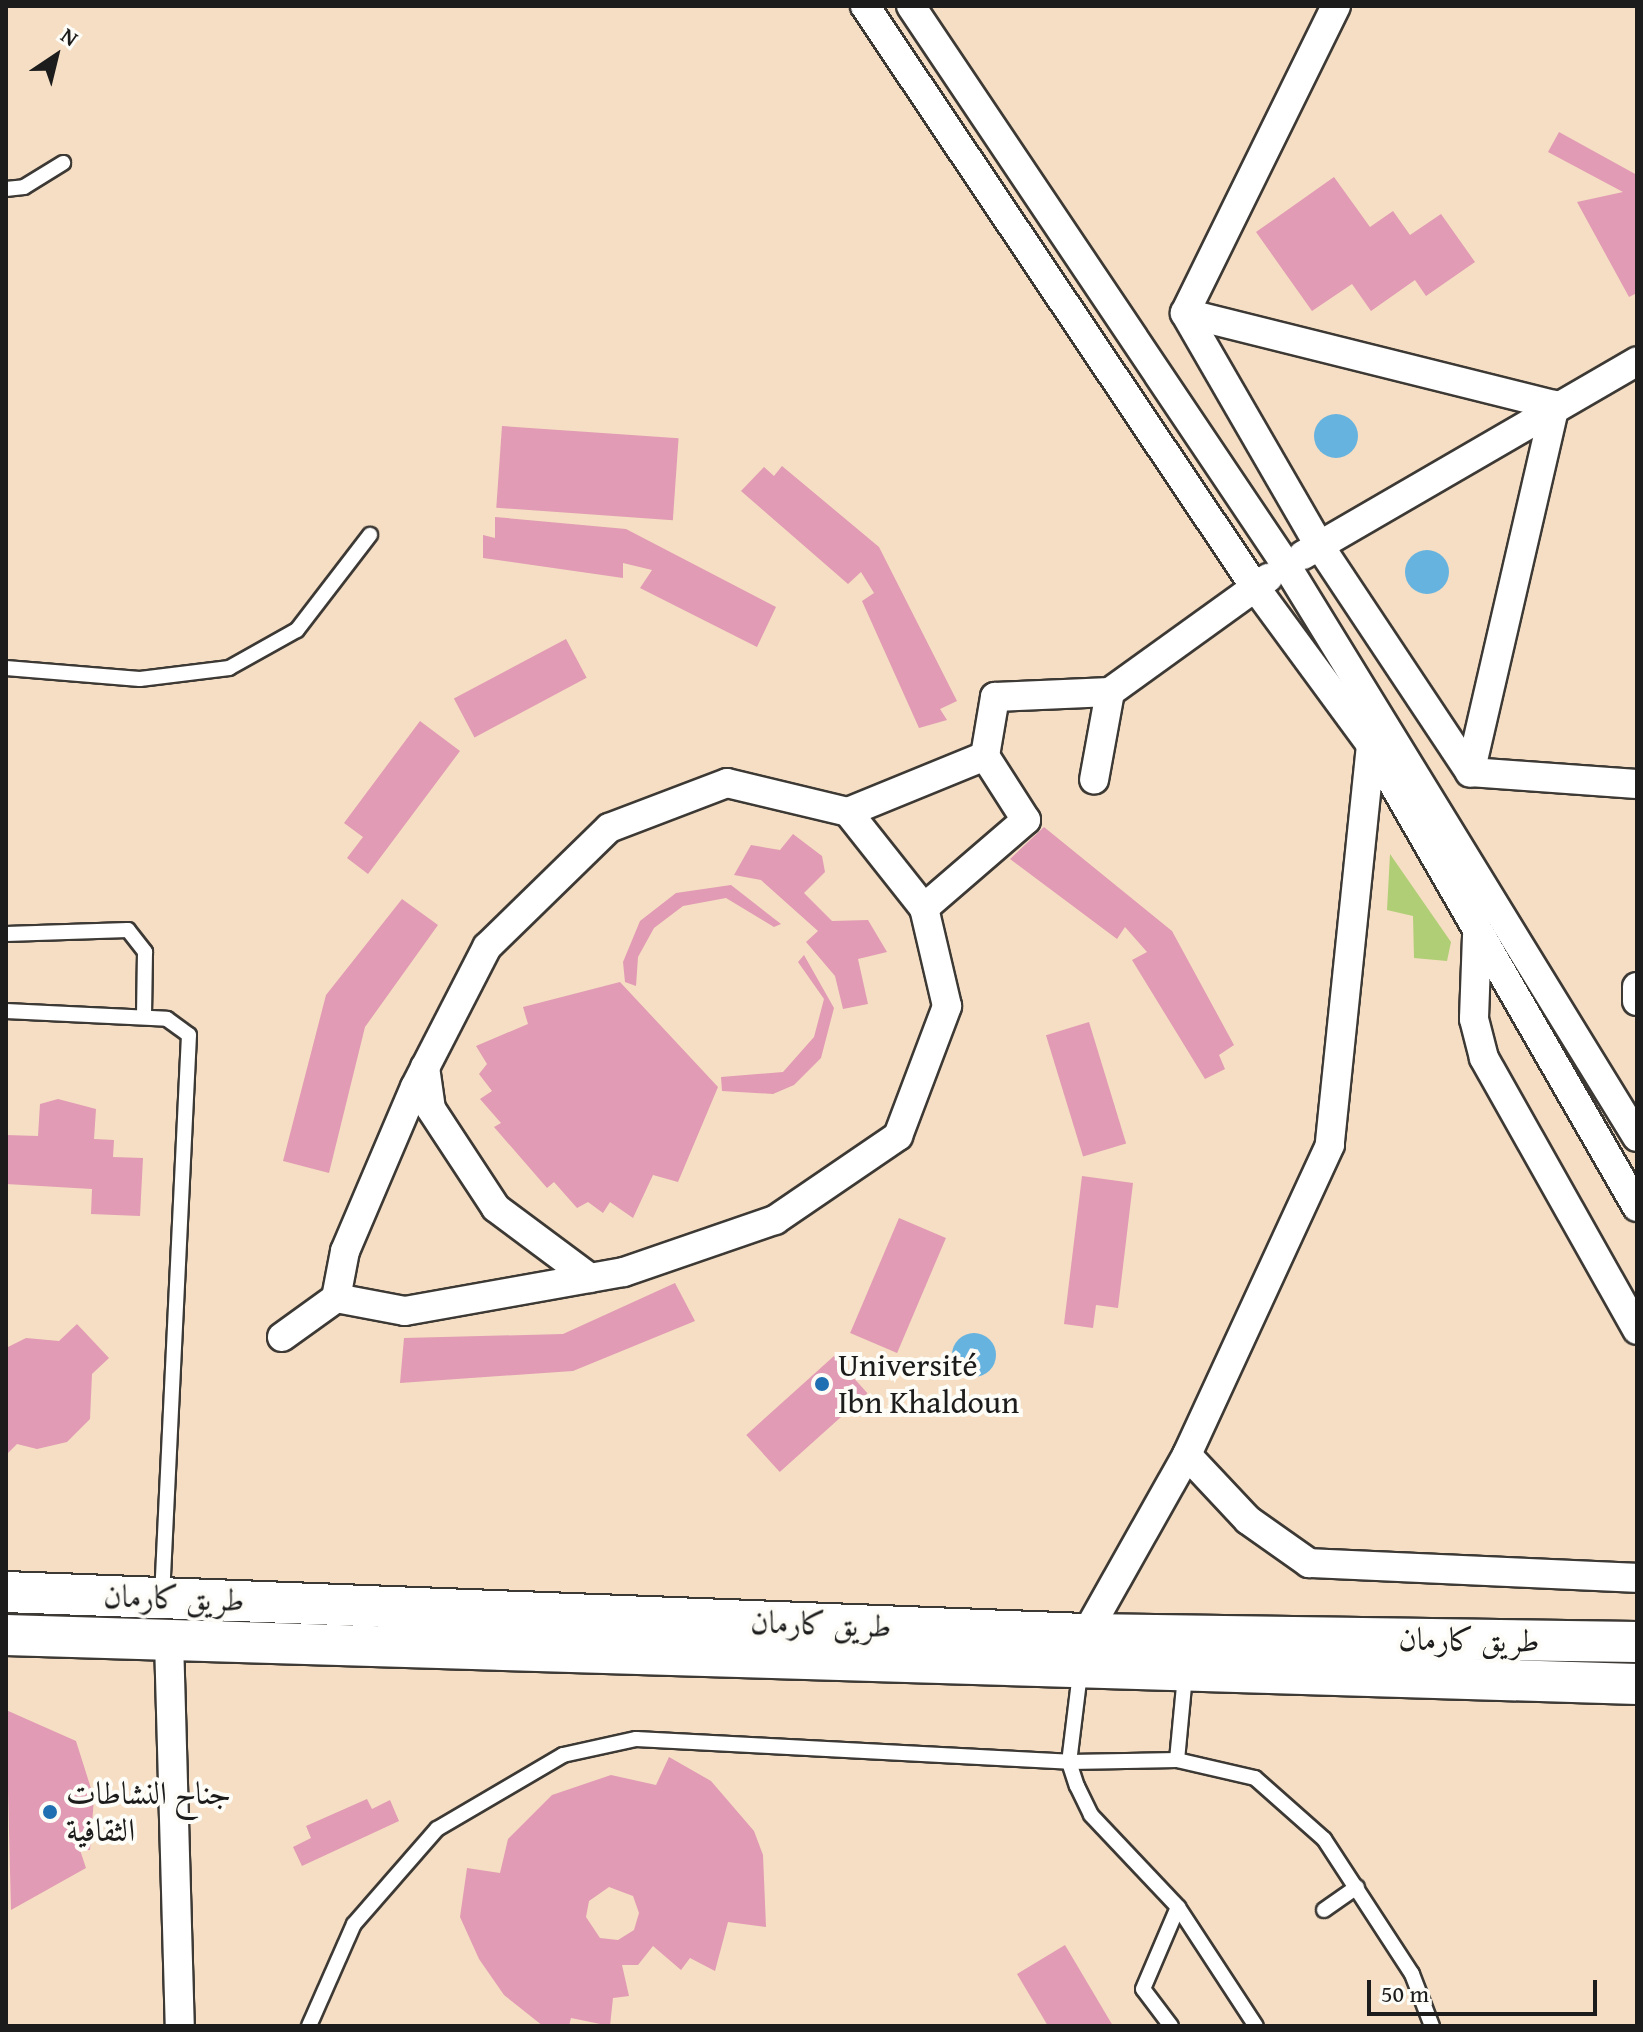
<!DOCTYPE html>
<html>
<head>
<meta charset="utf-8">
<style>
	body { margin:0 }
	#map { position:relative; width:1643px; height:2032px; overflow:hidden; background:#f5dec3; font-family:"Gentium Book Plus",Amiri,serif }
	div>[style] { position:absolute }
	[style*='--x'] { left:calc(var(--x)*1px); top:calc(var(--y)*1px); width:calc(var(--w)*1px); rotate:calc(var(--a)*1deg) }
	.green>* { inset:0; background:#b0ce75 }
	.water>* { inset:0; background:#67b3e0 }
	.round { border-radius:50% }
	.building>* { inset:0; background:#e19bb4; transform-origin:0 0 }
	.roads { filter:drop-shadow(2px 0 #3d3935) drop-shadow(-2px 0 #3d3935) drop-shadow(0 2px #3d3935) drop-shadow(0 -2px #3d3935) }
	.lane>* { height:14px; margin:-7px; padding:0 7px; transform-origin:7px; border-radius:7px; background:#fff }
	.street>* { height:28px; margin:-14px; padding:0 14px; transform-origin:14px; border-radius:14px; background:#fff }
	.secondary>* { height:40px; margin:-20px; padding:0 20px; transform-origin:20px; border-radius:20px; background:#fff }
	.dots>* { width:22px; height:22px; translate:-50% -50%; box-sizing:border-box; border:4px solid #fdfcf7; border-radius:50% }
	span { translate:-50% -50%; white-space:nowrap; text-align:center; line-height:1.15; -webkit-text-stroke:8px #fdfcf7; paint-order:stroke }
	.poi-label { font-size:32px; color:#1c1c1c }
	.left { translate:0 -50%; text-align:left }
	.street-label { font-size:32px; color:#1c1c1c }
	.frame { position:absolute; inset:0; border:8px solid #1c1c1c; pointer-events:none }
	.north { position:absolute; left:16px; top:16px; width:80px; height:80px; -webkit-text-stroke:6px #fdfcf7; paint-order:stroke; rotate:35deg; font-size:22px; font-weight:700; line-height:32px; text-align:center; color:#1c1c1c }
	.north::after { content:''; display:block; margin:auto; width:28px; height:36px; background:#1c1c1c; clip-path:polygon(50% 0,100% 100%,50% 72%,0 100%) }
	.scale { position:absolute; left:1367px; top:1980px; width:230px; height:36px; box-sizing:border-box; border:4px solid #1c1c1c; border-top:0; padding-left:10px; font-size:24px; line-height:28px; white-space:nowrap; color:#1c1c1c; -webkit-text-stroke:6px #fdfcf7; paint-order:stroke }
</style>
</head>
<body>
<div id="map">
	<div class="green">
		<i style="clip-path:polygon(1390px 854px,1451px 942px,1447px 961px,1414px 958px,1413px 916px,1387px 910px)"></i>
	</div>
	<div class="water">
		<i class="round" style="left:1314px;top:414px;width:44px;height:44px"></i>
		<i class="round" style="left:1405px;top:550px;width:44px;height:44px"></i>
		<i class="round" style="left:952px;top:1333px;width:44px;height:44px"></i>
	</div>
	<div class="building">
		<i style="clip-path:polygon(1559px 132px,1637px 175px,1637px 293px,1629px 297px,1577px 202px,1623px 192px,1548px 152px)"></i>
		<i style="clip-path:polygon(1334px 177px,1370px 227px,1393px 211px,1410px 235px,1441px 214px,1475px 262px,1426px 296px,1415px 280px,1371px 311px,1352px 284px,1312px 311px,1256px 232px)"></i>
		<i style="left:502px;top:426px;width:177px;height:82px;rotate:4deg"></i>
		<i style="clip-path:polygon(782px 466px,879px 547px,957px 701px,940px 709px,947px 720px,919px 728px,862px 601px,874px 593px,861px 572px,848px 584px,741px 491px,764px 467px,774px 476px)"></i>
		<i style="clip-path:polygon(495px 517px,626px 529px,776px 607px,757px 647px,640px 588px,652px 570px,623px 563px,623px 578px,483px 558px,483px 535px,495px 538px)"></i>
		<i style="left:566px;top:639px;width:44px;height:127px;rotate:62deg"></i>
		<i style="clip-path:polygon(420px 721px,460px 751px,368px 874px,347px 858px,363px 837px,344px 823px)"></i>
		<i style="clip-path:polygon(1044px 827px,1172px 931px,1234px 1045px,1219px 1055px,1225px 1069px,1205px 1079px,1132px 960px,1147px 952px,1125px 927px,1117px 939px,1010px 859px)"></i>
		<i style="clip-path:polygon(793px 834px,822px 856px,825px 872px,804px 893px,832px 921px,868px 920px,887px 952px,858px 959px,868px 1004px,843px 1009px,835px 976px,806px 942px,818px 931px,761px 880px,734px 875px,751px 845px,780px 850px)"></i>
		<i style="clip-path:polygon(731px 885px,781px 924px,774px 927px,726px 898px,683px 906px,654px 928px,638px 957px,636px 986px,625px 982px,623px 962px,640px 921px,676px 893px)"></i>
		<i style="clip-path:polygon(402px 899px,438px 925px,365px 1027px,329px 1173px,283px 1161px,326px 995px)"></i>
		<i style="clip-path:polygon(804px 955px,834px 1008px,821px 1058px,794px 1085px,773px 1094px,722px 1091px,721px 1077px,783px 1072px,814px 1037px,824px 999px,798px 962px)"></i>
		<i style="clip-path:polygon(620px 982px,718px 1087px,678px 1182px,653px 1175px,633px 1218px,610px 1202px,603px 1213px,588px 1202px,577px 1208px,554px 1182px,547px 1188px,494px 1127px,501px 1123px,480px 1099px,492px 1091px,479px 1074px,487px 1064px,476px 1046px,528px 1024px,523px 1007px)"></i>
		<i style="left:1089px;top:1022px;width:127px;height:45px;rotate:73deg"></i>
		<i style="clip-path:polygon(58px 1099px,96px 1109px,94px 1139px,114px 1140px,113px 1157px,143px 1158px,140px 1216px,91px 1214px,92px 1189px,6px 1184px,6px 1135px,38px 1136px,40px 1104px)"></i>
		<i style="clip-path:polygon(1082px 1176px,1133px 1183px,1118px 1308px,1096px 1305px,1093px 1328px,1064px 1324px)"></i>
		<i style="left:899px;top:1218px;width:51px;height:125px;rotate:23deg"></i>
		<i style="clip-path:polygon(675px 1283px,695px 1321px,573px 1371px,400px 1383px,404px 1338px,563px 1334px)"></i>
		<i style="clip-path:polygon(77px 1324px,109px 1358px,92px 1374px,90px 1419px,67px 1442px,37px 1449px,17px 1444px,6px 1455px,6px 1348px,26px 1338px,59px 1341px)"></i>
		<i style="left:834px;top:1356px;width:50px;height:118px;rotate:48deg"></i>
		<i style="clip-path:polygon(6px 1710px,76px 1741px,94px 1798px,90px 1850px,80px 1850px,86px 1868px,11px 1910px)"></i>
		<i style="clip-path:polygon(evenodd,669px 1757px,711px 1781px,754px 1831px,763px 1855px,766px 1927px,728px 1922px,715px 1971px,690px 1958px,681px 1970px,653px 1946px,638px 1965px,622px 1965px,629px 1996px,613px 1998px,610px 2026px,571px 2018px,569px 2026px,543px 2026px,504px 1995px,479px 1959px,460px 1917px,467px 1868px,500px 1873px,508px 1839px,552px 1795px,611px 1775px,656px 1785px,669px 1757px,609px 1887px,633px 1896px,639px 1913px,634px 1930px,618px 1940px,600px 1938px,586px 1917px,589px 1901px,609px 1887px)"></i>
		<i style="clip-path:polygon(367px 1799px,372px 1809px,390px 1800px,399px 1821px,302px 1866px,293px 1847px,311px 1838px,306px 1826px)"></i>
		<i style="clip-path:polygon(1065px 1945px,1113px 2026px,1048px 2026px,1017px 1974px)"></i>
	</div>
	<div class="roads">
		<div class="lane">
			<i style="--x:6;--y:189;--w:18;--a:-6"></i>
			<i style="--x:24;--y:187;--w:46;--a:-31.6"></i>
			<i style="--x:6;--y:668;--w:134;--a:4.7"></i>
			<i style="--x:140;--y:679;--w:90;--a:-7"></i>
			<i style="--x:229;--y:668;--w:78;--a:-29.2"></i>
			<i style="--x:297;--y:630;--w:120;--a:-52.5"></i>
			<i style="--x:6;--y:934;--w:122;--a:-1.9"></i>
			<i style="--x:128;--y:930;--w:28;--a:52"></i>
			<i style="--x:145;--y:952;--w:65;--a:90.9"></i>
			<i style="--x:6;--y:1011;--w:161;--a:2.8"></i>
			<i style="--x:167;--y:1019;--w:27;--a:36"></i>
			<i style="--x:189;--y:1035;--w:563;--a:92.75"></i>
			<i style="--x:1080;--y:1673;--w:90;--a:97"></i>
			<i style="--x:1069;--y:1762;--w:25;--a:72"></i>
			<i style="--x:1077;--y:1786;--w:32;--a:64"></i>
			<i style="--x:1091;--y:1815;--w:127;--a:46.6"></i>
			<i style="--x:1178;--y:1907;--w:142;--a:56.8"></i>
			<i style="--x:1177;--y:1760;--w:85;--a:-84.6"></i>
			<i style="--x:1324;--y:1910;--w:40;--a:-34.9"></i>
			<i style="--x:309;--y:2026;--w:111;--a:-66.2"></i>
			<i style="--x:354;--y:1924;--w:126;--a:-48.9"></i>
			<i style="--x:437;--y:1829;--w:146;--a:-30.4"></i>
			<i style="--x:563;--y:1755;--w:75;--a:-12.4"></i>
			<i style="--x:636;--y:1739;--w:434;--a:3"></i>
			<i style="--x:1069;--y:1762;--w:108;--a:-1.1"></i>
			<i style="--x:1177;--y:1760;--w:80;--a:13"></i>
			<i style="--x:1255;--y:1778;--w:92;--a:41.5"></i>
			<i style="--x:1324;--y:1839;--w:161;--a:56.9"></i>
			<i style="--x:1412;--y:1974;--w:56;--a:69"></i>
			<i style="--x:1171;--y:2026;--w:46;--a:-127.1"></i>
			<i style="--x:1143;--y:1989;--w:89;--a:-66.9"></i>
		</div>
		<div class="street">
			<i style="--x:865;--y:6;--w:700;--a:56.13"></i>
			<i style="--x:1255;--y:587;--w:196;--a:53.7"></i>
			<i style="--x:1371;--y:745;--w:533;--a:60.07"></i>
			<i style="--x:911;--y:6;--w:673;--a:56.14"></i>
			<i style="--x:1286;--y:565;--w:671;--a:58.47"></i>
			<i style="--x:1336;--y:6;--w:342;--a:116.2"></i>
			<i style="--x:1185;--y:313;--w:381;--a:14"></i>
			<i style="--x:1555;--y:405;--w:377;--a:103"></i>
			<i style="--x:1185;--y:313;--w:268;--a:60"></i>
			<i style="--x:1319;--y:545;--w:273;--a:56.4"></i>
			<i style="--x:1470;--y:772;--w:167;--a:4.1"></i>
			<i style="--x:1303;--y:555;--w:386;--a:-30.1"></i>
			<i style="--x:1110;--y:692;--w:195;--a:-35.8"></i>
			<i style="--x:1371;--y:745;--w:402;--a:95.9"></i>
			<i style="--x:1330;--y:1145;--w:341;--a:114.8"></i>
			<i style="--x:1187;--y:1455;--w:89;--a:46.8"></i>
			<i style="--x:1248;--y:1520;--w:75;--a:35.2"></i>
			<i style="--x:1309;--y:1563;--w:328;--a:2.6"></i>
			<i style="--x:985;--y:756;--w:60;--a:-80.4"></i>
			<i style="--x:995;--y:697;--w:115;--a:-2.5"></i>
			<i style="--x:1110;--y:692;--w:89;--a:100.3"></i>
			<i style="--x:848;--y:812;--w:148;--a:-22.2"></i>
			<i style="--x:985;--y:756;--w:76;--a:57.4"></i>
			<i style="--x:1026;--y:820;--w:135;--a:139.2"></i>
			<i style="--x:1477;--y:936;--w:83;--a:92.1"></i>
			<i style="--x:1474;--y:1019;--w:40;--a:75.6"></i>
			<i style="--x:1484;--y:1058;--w:312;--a:60.6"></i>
			<i style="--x:1637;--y:987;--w:14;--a:90"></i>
			<i style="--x:425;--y:1067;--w:42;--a:81.9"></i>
			<i style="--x:431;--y:1109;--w:118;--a:56.7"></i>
			<i style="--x:496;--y:1208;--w:117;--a:36.7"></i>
			<i style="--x:282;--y:1337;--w:67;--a:-35.8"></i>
			<i style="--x:336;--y:1298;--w:70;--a:10.7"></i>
			<i style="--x:405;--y:1311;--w:222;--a:-10.1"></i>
			<i style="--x:624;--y:1272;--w:160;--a:-19"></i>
			<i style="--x:775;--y:1220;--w:149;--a:-34.3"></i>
			<i style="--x:898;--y:1136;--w:139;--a:-69.3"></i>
			<i style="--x:947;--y:1006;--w:101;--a:-103.2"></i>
			<i style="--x:924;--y:908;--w:122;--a:-128.4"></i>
			<i style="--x:848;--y:812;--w:124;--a:-166.5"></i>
			<i style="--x:727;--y:783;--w:126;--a:159.1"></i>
			<i style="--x:609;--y:828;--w:170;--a:135.7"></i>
			<i style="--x:487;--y:947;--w:157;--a:117.2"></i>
			<i style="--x:415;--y:1087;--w:178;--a:113.1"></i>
			<i style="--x:345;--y:1251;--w:48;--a:100.8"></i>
			<i style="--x:1086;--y:1634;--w:206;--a:-60.6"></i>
			<i style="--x:169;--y:1640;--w:386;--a:88.4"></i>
		</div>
		<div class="secondary">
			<i style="--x:6;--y:1592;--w:1081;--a:2.23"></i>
			<i style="--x:1086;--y:1634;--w:551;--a:0.83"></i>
			<i style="--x:6;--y:1635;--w:1632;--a:1.72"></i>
		</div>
	</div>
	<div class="dots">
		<i style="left:822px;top:1384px;background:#1f6fb2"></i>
		<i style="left:50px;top:1812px;background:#1f6fb2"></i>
	</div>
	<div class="poi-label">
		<span class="left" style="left:838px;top:1384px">Université<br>Ibn Khaldoun</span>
		<span class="left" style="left:66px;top:1812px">جناح النشاطات<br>الثقافية</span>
	</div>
	<div class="street-label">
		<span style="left:174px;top:1598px;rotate:2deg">طريق كارمان</span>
		<span style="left:821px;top:1624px;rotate:2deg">طريق كارمان</span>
		<span style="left:1469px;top:1640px;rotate:1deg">طريق كارمان</span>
	</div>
	<div class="frame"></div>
	<div class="north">N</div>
	<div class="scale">50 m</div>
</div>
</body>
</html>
